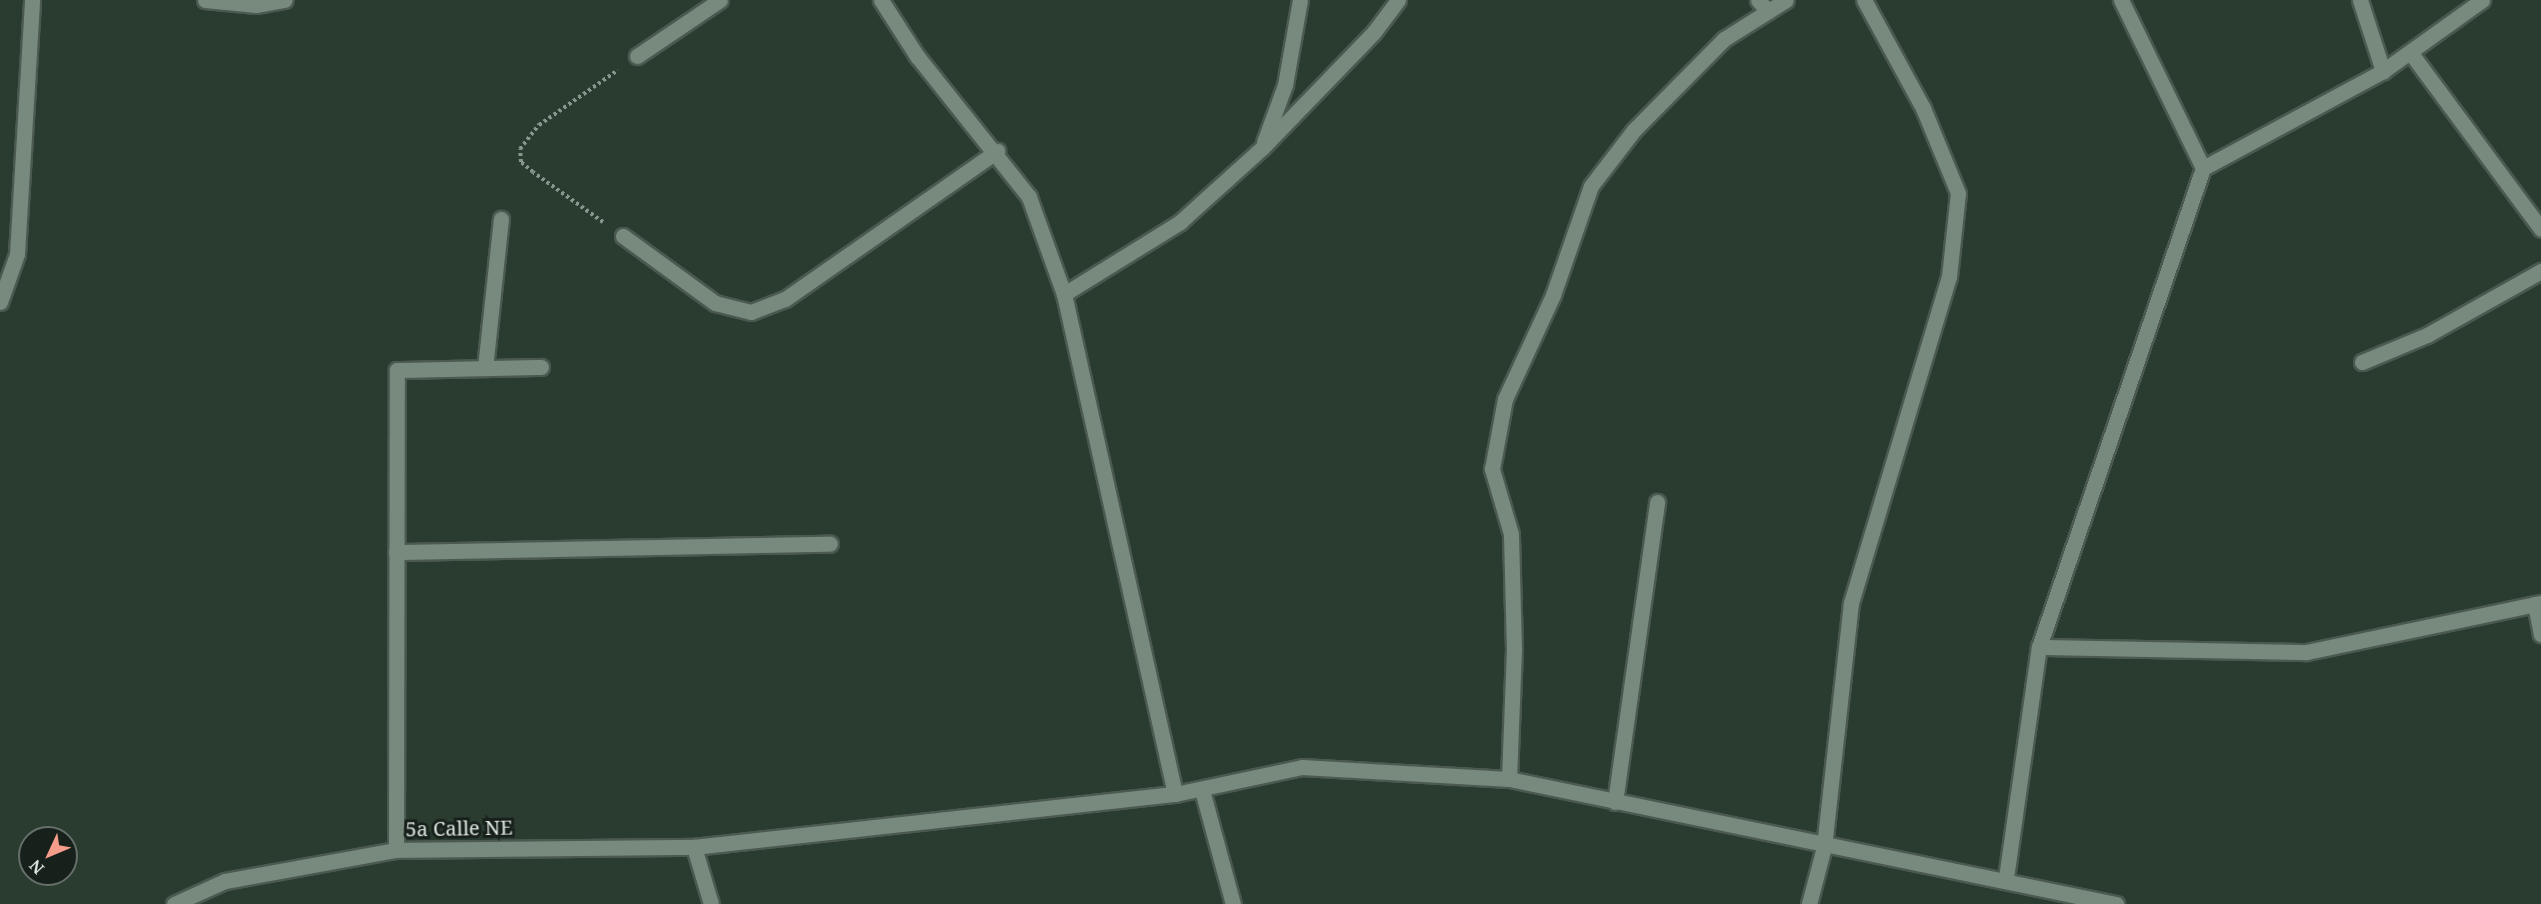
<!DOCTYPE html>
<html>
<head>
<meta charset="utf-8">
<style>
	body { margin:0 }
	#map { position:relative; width:2541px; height:904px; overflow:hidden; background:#2a3b30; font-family:"Noto Serif",serif }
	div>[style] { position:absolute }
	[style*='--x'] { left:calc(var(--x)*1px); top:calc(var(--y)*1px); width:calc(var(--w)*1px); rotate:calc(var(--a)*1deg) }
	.path>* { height:4px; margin-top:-2px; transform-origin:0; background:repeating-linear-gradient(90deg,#88968d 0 3px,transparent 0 6px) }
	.roads { filter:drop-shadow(2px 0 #4b5950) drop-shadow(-2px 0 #4b5950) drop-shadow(0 2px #4b5950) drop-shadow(0 -2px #4b5950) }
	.street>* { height:15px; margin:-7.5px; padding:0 7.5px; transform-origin:7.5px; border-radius:7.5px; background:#778a7d }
	.secondary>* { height:15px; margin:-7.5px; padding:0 7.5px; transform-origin:7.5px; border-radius:7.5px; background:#778a7d }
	span { translate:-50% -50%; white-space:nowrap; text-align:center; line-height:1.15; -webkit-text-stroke:6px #18201b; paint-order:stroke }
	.street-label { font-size:20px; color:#dce6df }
	.north { position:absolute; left:18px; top:826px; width:60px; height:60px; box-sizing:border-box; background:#18201b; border:2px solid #666f69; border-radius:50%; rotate:226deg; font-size:16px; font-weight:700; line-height:24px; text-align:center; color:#dce6df }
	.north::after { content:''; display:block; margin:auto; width:21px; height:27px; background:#f49d8b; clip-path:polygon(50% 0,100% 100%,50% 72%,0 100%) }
</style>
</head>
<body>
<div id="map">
	<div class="path">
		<i style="--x:603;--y:222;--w:86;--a:-144.5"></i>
		<i style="--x:533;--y:172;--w:16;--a:-140"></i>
		<i style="--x:521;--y:162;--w:13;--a:-94"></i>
		<i style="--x:520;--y:149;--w:31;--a:-52"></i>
		<i style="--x:539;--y:125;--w:96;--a:-34.8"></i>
	</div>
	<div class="roads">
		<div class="street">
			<i style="--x:205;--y:0;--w:51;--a:5.6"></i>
			<i style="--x:256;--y:5;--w:29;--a:-10"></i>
			<i style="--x:881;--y:0;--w:67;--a:57.3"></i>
			<i style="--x:917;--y:56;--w:180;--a:51.5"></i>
			<i style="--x:1029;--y:197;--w:103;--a:70.2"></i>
			<i style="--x:1064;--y:294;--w:512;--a:77.48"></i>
			<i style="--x:1758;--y:0;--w:15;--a:48"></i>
			<i style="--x:2360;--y:0;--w:75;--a:72.1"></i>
			<i style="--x:2410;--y:52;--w:220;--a:53.5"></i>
			<i style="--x:637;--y:56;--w:100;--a:-34"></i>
			<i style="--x:1264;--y:142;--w:61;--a:-69.8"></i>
			<i style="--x:1285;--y:85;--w:86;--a:-80"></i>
			<i style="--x:2203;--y:168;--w:204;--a:-28.3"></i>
			<i style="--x:2383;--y:71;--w:122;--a:-35.6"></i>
			<i style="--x:623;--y:236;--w:114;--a:36.1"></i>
			<i style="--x:715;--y:303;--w:37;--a:14"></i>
			<i style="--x:751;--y:312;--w:36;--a:-21"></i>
			<i style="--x:785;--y:299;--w:259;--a:-34.9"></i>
			<i style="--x:1064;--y:294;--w:137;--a:-31.8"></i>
			<i style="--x:1180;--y:222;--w:110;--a:-42.1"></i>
			<i style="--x:1262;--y:148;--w:161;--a:-46"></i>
			<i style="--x:1374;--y:32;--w:40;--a:-53"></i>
			<i style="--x:0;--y:302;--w:51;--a:-70.5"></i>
			<i style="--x:17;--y:254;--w:254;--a:-86.6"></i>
			<i style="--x:2362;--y:362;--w:70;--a:-22.6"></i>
			<i style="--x:2427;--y:335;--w:131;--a:-29.3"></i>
			<i style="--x:485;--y:368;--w:150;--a:-83.9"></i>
			<i style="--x:396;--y:552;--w:434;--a:-1.1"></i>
			<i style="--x:2535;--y:604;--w:31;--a:79"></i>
			<i style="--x:2039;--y:647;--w:267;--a:1.1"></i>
			<i style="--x:2306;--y:652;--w:240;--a:-11.8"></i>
			<i style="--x:1509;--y:779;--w:129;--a:-87.8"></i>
			<i style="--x:1514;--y:650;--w:116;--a:-91.5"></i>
			<i style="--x:1511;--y:534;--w:68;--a:-106.3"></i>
			<i style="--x:1492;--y:469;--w:71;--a:-79.5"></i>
			<i style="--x:1505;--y:399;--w:115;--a:-65.2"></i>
			<i style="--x:1553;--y:295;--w:115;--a:-70.8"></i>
			<i style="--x:1591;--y:186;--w:71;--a:-52.5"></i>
			<i style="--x:1634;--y:130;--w:128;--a:-45.3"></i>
			<i style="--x:1724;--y:39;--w:73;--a:-32.2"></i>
			<i style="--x:1202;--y:790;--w:118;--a:74.8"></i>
			<i style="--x:1615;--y:802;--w:303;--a:-82"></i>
			<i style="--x:694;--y:847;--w:484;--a:-6.3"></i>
			<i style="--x:1175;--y:794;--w:130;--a:-12"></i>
			<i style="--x:1302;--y:767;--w:207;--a:3.3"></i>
			<i style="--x:1509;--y:779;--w:620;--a:11.64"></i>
			<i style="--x:396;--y:850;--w:480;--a:-89.9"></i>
			<i style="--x:397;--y:370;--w:144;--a:-1.2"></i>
			<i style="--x:2006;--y:878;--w:233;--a:-81.9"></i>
			<i style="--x:2039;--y:647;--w:506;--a:-71.1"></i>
			<i style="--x:2203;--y:168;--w:187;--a:-116"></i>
			<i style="--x:1809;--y:904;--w:59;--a:-75.3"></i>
			<i style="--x:1824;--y:847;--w:245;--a:-83.7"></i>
			<i style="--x:1851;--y:603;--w:340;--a:-73.3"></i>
			<i style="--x:1949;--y:277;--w:84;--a:-83.9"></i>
			<i style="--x:1958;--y:193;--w:92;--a:-112.4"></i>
			<i style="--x:1923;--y:108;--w:123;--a:-118.6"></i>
		</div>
		<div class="secondary">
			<i style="--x:174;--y:904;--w:56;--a:-24.3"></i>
			<i style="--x:225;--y:881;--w:174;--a:-10.3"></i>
			<i style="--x:396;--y:850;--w:298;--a:-0.6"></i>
			<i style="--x:694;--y:847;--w:59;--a:73.4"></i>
		</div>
	</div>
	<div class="street-label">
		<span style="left:459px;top:828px;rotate:-1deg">5a Calle NE</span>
	</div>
	<div class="north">N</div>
</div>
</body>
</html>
